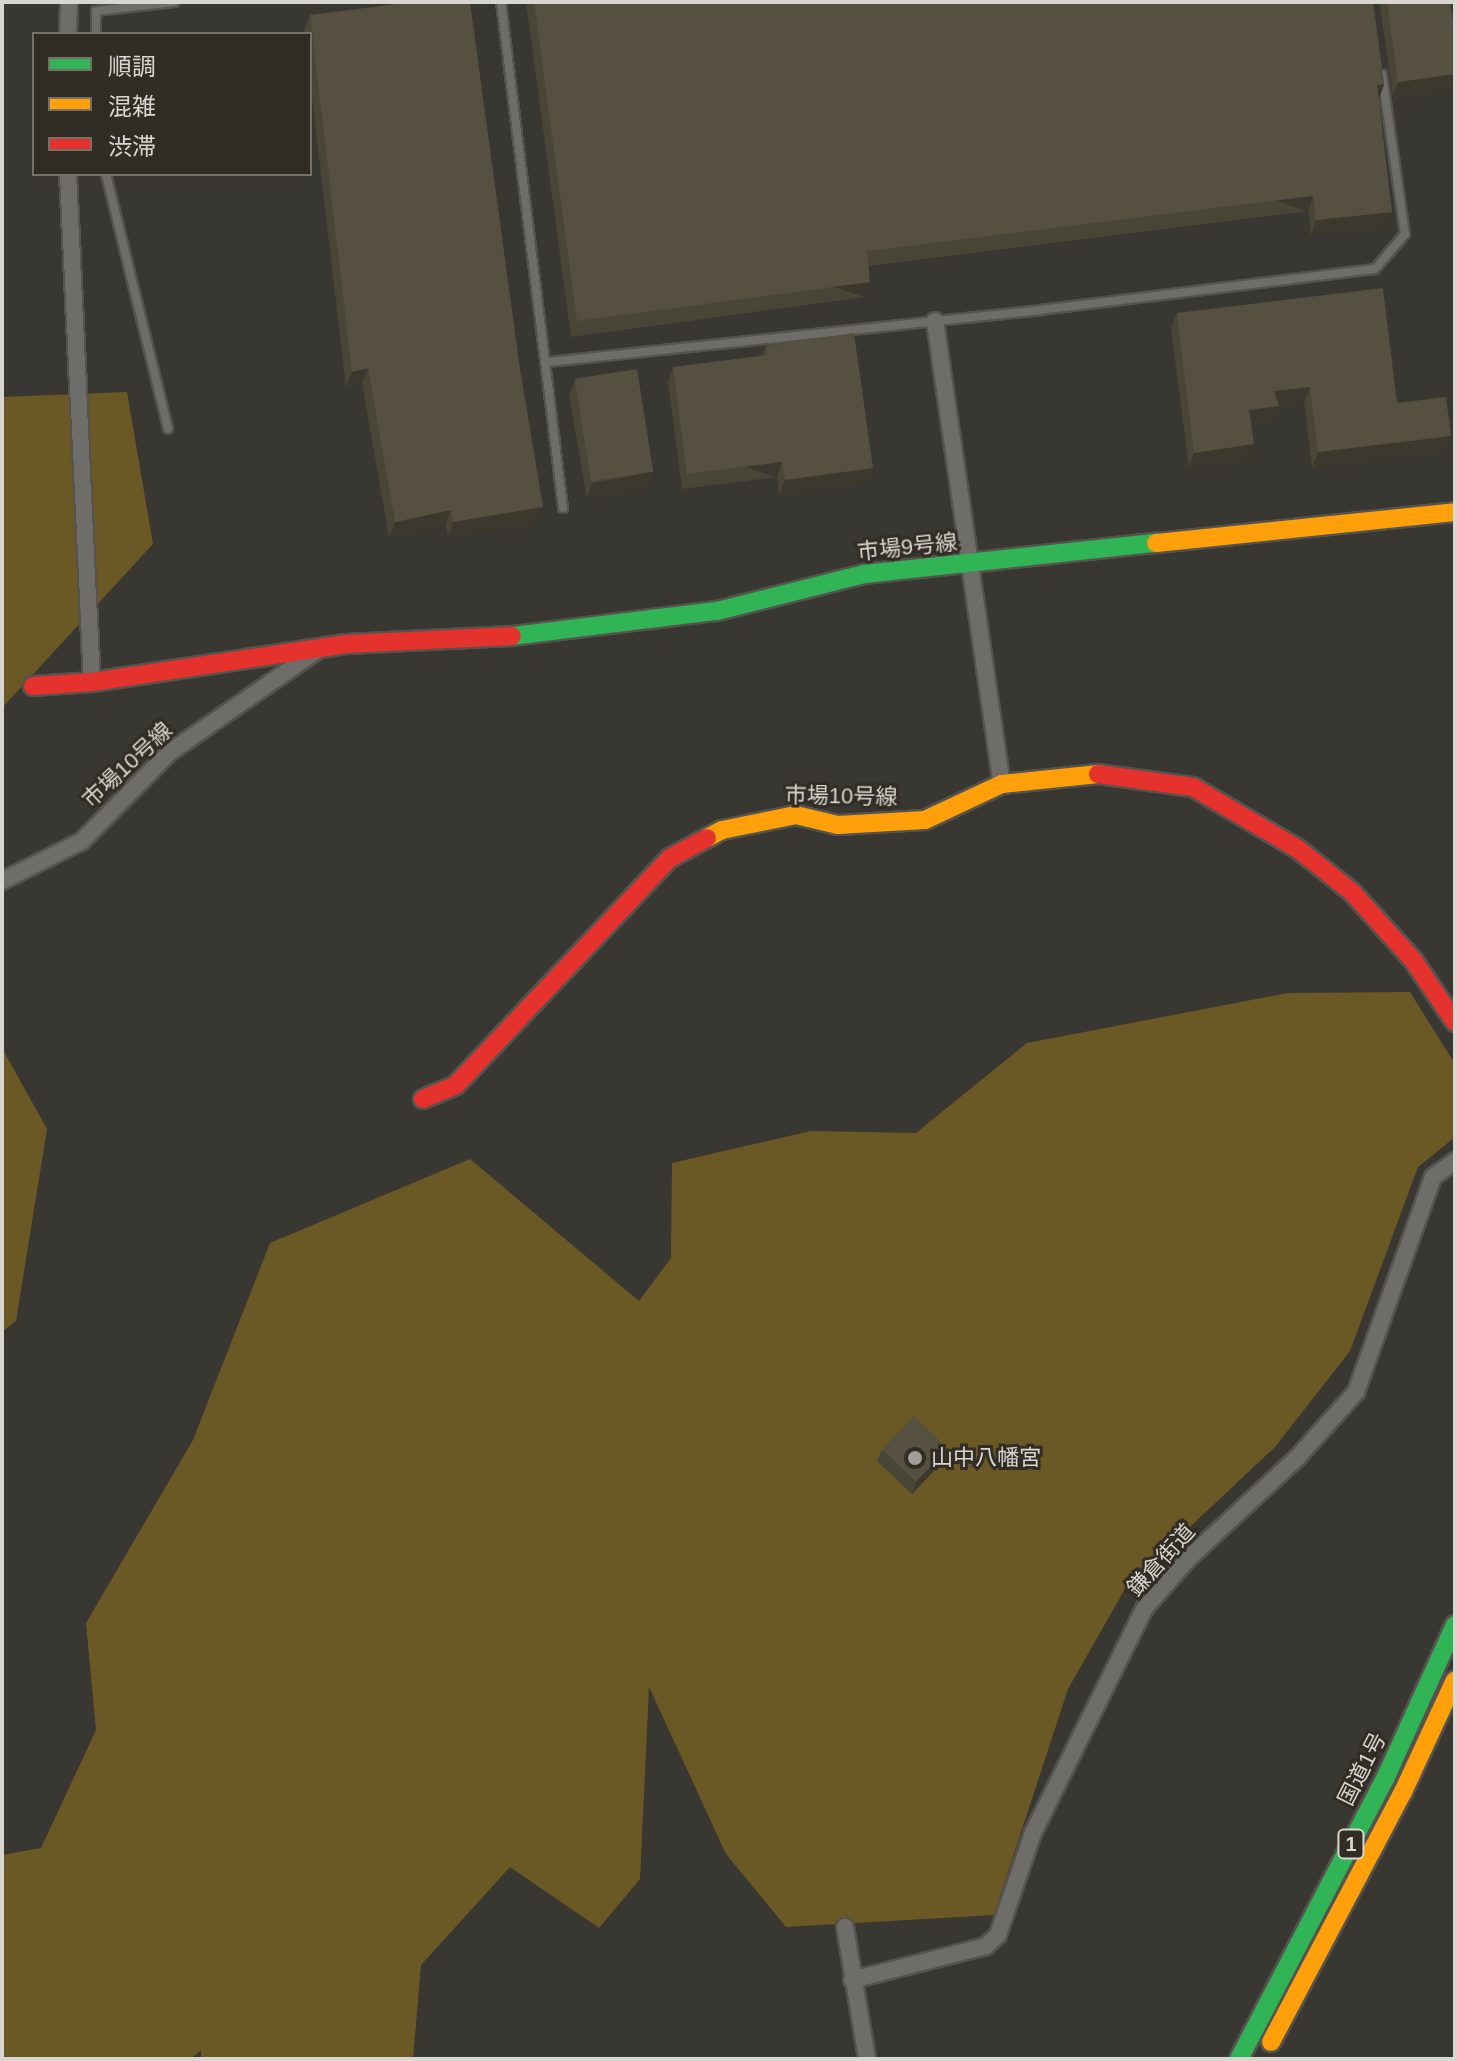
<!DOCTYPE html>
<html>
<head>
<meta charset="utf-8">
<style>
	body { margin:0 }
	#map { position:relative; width:1457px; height:2061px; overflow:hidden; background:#383732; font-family:Arial,"Noto Sans JP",sans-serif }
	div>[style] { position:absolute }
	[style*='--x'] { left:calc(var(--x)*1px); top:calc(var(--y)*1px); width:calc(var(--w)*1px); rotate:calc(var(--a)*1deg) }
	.green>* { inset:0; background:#6b5925 }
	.roads { filter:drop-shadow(2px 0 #54534e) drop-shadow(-2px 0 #54534e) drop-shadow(0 2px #54534e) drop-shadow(0 -2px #54534e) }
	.lane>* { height:8px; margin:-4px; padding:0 4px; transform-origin:4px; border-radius:4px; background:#6e6d6a }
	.street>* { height:16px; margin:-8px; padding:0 8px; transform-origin:8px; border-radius:8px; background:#6e6d6a }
	.fast>* { height:18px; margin:-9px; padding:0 9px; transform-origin:9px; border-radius:9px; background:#30b455 }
	.slow>* { height:18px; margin:-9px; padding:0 9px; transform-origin:9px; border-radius:9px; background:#ff9f0a }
	.jam>* { height:18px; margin:-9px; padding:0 9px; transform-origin:9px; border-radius:9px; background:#e5322d }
	.wall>* { inset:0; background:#494537 }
	.shaded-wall>* { inset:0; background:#3c382d; transform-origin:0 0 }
	.building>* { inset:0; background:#555040; transform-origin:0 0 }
	.dots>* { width:22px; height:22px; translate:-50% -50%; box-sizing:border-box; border:4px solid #312d25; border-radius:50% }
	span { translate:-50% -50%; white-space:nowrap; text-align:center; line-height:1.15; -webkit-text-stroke:6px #312d25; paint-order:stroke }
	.shield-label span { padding:2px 6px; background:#312d25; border:2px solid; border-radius:6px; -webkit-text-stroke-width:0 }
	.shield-label { font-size:20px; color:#d8d6d0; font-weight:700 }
	.street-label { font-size:22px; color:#d8d6d0 }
	.poi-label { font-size:22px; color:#d8d6d0 }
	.left { translate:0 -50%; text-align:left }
	.frame { position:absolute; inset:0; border:4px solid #d8d6d0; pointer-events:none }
	.legend { position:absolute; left:32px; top:32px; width:280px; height:144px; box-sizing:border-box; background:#312d25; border:2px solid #747169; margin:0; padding:10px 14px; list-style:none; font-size:24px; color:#d8d6d0 }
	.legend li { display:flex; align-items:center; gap:16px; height:40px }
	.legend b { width:40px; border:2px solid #747169 }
</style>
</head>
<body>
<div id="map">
	<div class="green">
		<i style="clip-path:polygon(127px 392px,153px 544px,2px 708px,2px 397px)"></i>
		<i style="clip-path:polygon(1410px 992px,1455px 1064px,1455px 1137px,1418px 1167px,1350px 1351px,1275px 1447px,1126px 1587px,1068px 1689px,994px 1915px,786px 1927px,726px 1854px,649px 1687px,640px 1879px,599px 1928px,510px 1867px,421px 1965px,413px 2059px,201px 2059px,201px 2050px,191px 2059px,2px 2059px,2px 1855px,41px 1848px,96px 1730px,86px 1623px,193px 1440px,270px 1243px,470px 1159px,639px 1301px,671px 1258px,672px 1163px,811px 1131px,916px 1133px,1027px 1043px,1288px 993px)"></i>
		<i style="clip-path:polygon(2px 1048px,47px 1129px,16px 1321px,2px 1332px)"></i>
	</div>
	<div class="roads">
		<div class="lane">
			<i style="--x:501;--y:2;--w:510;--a:83.01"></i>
			<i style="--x:96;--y:34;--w:23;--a:-90"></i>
			<i style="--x:96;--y:11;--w:79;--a:-6.6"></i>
			<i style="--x:106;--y:174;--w:262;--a:76.3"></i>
			<i style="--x:547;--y:362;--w:496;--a:-6"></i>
			<i style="--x:1040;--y:310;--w:337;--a:-7"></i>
			<i style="--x:1375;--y:269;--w:46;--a:-49.4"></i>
			<i style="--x:1405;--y:234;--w:161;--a:-98.2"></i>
		</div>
		<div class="street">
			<i style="--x:68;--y:34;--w:32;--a:-88"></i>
			<i style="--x:68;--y:174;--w:509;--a:87.3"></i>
			<i style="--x:935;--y:321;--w:468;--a:81.8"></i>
			<i style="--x:2;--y:881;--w:89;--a:-26.6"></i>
			<i style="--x:82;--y:841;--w:125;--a:-45.3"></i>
			<i style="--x:170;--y:752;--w:180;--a:-34.6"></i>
			<i style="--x:845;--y:1927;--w:134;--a:80.5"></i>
			<i style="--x:852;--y:1980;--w:138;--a:-14.2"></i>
			<i style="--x:986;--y:1946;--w:16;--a:-43"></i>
			<i style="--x:998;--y:1935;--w:108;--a:-71.1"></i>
			<i style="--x:1033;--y:1833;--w:250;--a:-63.6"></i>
			<i style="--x:1144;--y:1609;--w:68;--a:-48.6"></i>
			<i style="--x:1189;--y:1558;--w:147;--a:-42.8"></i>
			<i style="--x:1297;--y:1458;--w:89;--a:-48.2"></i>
			<i style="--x:1356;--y:1392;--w:228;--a:-70.3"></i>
			<i style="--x:1433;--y:1177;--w:27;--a:-36"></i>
		</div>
		<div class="fast">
			<i style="--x:512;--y:636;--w:207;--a:-7"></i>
			<i style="--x:717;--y:611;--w:152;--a:-14.1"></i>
			<i style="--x:864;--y:574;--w:294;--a:-6.1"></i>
			<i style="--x:1239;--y:2059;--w:316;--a:-62.5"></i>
			<i style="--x:1385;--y:1779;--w:169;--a:-65.6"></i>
		</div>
		<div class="slow">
			<i style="--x:1156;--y:543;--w:301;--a:-5.9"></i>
			<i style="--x:707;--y:838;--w:17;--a:-28"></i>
			<i style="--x:722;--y:830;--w:76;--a:-11.5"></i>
			<i style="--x:796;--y:815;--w:43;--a:13.4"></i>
			<i style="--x:838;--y:825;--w:87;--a:-3.3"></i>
			<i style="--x:925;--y:820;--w:85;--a:-25.1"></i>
			<i style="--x:1002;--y:784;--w:97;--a:-5.9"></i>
			<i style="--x:1271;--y:2042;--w:283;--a:-62.2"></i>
			<i style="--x:1403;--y:1792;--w:123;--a:-65.1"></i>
		</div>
		<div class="jam">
			<i style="--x:33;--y:686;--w:59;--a:-3.9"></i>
			<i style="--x:92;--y:682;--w:257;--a:-8.5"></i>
			<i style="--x:346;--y:644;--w:166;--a:-2.8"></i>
			<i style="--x:1098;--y:774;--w:96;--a:7.8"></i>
			<i style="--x:1193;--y:787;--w:122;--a:30.6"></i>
			<i style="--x:1298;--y:849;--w:69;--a:38.5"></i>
			<i style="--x:1352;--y:892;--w:91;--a:48.1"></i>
			<i style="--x:1413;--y:960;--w:75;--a:55.9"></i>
			<i style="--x:423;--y:1099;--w:36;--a:-23"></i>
			<i style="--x:456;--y:1085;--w:312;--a:-46.7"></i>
			<i style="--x:670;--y:858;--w:42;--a:-28.4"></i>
		</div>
	</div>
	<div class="wall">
		<i style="clip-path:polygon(526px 2px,1373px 2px,1384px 84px,1379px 99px,1386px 227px,1311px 236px,1308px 211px,868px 266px,865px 297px,571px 337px)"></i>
		<i style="clip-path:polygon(1381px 2px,1450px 2px,1455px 89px,1393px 97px,1380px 6px)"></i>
		<i style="clip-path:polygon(310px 15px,520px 369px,543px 507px,538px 523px,448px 537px,446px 525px,389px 538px,362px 383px,346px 387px,310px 81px,310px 34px,304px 34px,304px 30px)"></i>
		<i style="clip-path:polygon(1177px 313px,1397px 403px,1446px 451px,1312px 468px,1304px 403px,1279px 406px,1273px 421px,1251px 425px,1249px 459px,1189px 468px,1171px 328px)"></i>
		<i style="clip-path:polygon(766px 346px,873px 468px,867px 483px,779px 495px,777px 477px,682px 489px,668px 382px,673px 367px,762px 356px)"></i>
		<i style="clip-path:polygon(575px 379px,649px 488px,587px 498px,569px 395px)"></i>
		<i style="clip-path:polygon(882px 1449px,944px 1460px,912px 1494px,877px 1461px)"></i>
	</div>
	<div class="shaded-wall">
		<i style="clip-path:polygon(1455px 74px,1455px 89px,1393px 97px,1398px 82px)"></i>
		<i style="clip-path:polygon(1384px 84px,1379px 99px,1377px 85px)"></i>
		<i style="left:1313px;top:196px;width:16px;height:449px;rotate:108deg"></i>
		<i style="clip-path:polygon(1392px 212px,1386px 227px,1311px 236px,1316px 220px)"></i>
		<i style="left:870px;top:282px;width:16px;height:296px;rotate:108deg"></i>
		<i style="clip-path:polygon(368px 368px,362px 383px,346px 387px,352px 372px)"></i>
		<i style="clip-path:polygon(1310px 387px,1304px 403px,1269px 407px,1274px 391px)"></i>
		<i style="clip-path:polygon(1279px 406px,1273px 421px,1244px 426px,1249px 410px)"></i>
		<i style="clip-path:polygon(1451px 436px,1446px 451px,1312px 468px,1318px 452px)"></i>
		<i style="clip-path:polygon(1254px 444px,1249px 459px,1189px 468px,1194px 453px)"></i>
		<i style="left:782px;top:462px;width:16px;height:96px;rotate:108deg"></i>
		<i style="clip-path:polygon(873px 468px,867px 483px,779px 495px,785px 480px)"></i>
		<i style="clip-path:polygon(654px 472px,649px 488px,587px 498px,592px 483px)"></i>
		<i style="clip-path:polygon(543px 507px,538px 523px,448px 537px,453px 522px)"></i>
		<i style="clip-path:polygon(451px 510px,446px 525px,389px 538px,395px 522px)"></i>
		<i style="clip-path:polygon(948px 1449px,944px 1460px,912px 1494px,916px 1482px)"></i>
	</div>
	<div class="building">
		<i style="clip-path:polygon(412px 2px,470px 2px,520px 369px,543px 507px,453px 522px,451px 510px,395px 522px,368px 368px,352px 372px,310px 15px)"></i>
		<i style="clip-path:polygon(534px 2px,1373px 2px,1384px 84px,1377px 85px,1392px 212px,1316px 220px,1313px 196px,867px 251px,870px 282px,577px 321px)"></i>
		<i style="clip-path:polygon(1387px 2px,1450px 2px,1455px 33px,1455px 74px,1398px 82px)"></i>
		<i style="clip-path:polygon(1383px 288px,1397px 403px,1446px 397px,1451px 436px,1318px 452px,1310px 387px,1274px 391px,1279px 406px,1249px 410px,1254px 444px,1194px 453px,1177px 313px)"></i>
		<i style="clip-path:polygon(854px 333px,873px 468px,785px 480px,782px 462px,687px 474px,673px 367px,767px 355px,766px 346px)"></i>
		<i style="left:637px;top:369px;width:104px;height:63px;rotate:81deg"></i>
		<i style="left:914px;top:1416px;width:47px;height:46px;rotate:44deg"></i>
	</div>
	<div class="dots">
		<i style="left:915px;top:1458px;background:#a09e99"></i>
	</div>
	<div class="shield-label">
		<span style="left:1351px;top:1844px">1</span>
	</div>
	<div class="street-label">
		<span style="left:907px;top:547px;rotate:-6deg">市場9号線</span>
		<span style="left:127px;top:765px;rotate:-43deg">市場10号線</span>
		<span style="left:841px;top:796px;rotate:1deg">市場10号線</span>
		<span style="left:1161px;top:1560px;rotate:-48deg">鎌倉街道</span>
		<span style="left:1362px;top:1769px;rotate:-63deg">国道1号</span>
	</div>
	<div class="poi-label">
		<span class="left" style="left:931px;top:1458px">山中八幡宮</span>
	</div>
	<div class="frame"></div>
	<ul class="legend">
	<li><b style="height:10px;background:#30b455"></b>順調</li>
	<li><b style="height:10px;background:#ff9f0a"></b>混雑</li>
	<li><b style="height:10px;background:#e5322d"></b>渋滞</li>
	</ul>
</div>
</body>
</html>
